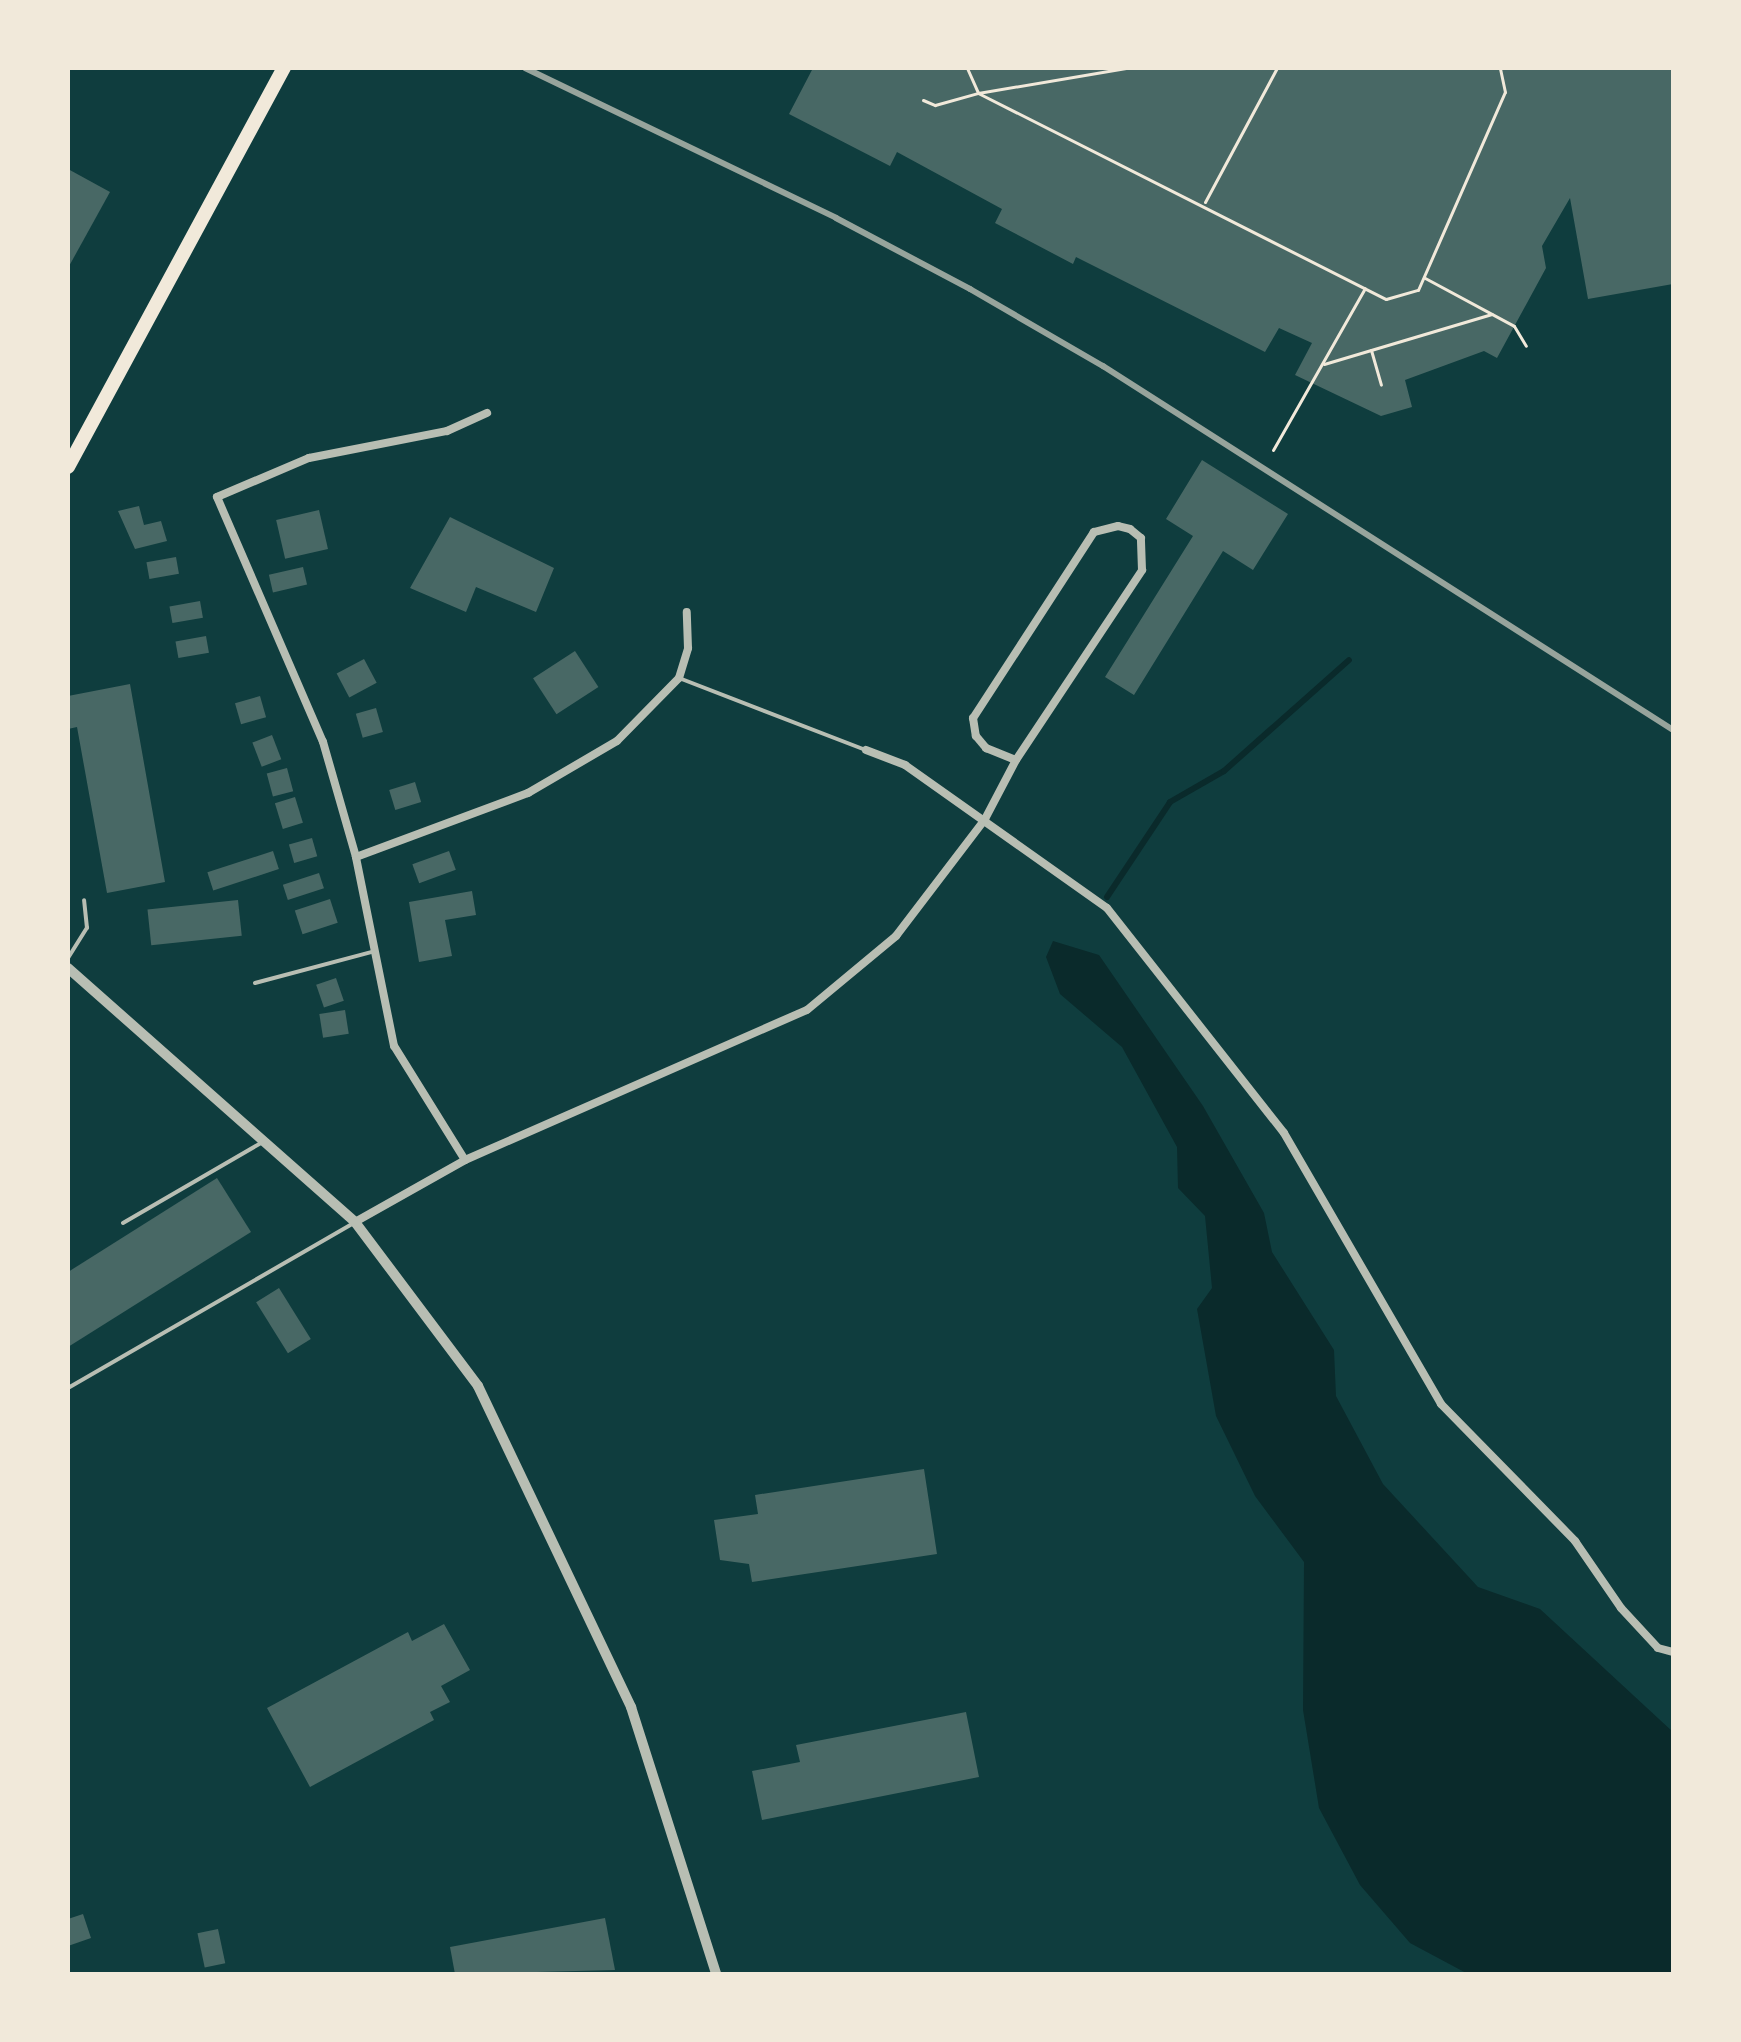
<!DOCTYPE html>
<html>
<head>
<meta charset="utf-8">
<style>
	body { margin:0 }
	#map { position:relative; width:1741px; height:2042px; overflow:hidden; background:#0f3d3e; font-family:"Golos Text",sans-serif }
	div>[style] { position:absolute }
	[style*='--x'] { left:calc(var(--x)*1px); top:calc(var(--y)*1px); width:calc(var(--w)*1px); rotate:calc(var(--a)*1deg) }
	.water>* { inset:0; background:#0a2a2b }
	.stream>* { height:6px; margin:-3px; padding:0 3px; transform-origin:3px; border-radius:3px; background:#0a2a2b }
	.building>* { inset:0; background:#486865; transform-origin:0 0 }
	.path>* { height:3px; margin:-1.5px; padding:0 1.5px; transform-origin:1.5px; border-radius:1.5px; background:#f1e9da }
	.service>* { height:4px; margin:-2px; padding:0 2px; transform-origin:2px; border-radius:2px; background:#b8beb3 }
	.minor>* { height:8px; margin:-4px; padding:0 4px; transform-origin:4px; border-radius:4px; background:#b8beb3 }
	.tertiary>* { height:10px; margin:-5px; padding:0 5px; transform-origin:5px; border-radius:5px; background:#b8beb3 }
	.trunk>* { height:14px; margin:-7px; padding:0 7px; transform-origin:7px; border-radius:7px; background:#f1e9da }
	.rail>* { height:6px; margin:-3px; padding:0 3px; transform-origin:3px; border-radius:3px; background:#97a49c }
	span { translate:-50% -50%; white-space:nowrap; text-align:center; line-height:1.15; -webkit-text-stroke:8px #f1e9da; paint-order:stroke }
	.frame { position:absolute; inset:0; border:70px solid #f1e9da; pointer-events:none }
</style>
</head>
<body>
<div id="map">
	<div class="water">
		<i style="clip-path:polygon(1053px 941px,1099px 955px,1203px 1106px,1264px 1213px,1272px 1252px,1334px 1350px,1336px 1396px,1383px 1484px,1478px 1587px,1540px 1609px,1673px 1732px,1673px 1974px,1468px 1974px,1410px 1943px,1360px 1885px,1319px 1808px,1303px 1710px,1304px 1562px,1255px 1496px,1216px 1416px,1197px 1309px,1212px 1288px,1205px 1216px,1178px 1188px,1177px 1147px,1122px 1047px,1060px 994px,1046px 957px)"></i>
	</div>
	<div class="stream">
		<i style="--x:1107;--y:897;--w:114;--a:-56.4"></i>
		<i style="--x:1170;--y:802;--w:62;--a:-29.9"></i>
		<i style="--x:1224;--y:771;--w:167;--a:-41.6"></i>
	</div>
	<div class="building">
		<i style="clip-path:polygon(813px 68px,1673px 68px,1673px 284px,1588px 299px,1570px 198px,1542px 246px,1546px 268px,1497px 358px,1484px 351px,1405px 380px,1412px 407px,1381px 416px,1295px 375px,1312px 343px,1279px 328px,1265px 352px,1076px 257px,1073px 264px,995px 223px,1002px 209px,897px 152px,890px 166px,789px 114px)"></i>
		<i style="clip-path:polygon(68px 169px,110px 192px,68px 268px)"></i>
		<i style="clip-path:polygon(1202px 460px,1288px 514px,1253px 570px,1223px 551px,1134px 695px,1105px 677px,1193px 536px,1166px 519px)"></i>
		<i style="clip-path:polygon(139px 506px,144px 525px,161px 521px,167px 541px,135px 549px,118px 511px)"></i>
		<i style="left:319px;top:510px;width:40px;height:44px;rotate:77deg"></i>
		<i style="clip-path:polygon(450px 517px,554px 568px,536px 612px,476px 587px,466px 612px,410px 588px)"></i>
		<i style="left:176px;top:557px;width:17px;height:30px;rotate:80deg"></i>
		<i style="left:303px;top:567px;width:18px;height:35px;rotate:77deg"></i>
		<i style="left:200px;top:601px;width:17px;height:31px;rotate:80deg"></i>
		<i style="left:206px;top:636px;width:17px;height:31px;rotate:80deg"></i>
		<i style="left:575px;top:651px;width:43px;height:50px;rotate:57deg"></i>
		<i style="left:364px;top:659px;width:27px;height:31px;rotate:62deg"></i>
		<i style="clip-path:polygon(130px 684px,165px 882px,107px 893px,77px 727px,68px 729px,68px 696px)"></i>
		<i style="left:260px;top:696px;width:22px;height:26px;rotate:74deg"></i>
		<i style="left:376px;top:708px;width:25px;height:21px;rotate:74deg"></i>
		<i style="left:272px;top:735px;width:26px;height:21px;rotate:69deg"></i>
		<i style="left:287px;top:768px;width:24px;height:21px;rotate:75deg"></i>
		<i style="left:415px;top:782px;width:21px;height:27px;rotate:73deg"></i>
		<i style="left:295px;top:797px;width:27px;height:21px;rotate:73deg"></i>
		<i style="left:312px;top:838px;width:19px;height:24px;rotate:74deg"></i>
		<i style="left:273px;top:851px;width:19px;height:69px;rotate:72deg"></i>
		<i style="left:449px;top:851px;width:20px;height:39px;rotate:70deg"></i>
		<i style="left:319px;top:873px;width:16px;height:38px;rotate:72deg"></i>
		<i style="clip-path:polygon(472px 891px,476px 915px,445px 920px,452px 956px,419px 962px,409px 902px)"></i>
		<i style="left:330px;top:899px;width:25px;height:37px;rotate:72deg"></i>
		<i style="left:238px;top:900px;width:36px;height:91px;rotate:84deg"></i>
		<i style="left:336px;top:978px;width:24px;height:21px;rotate:71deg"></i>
		<i style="left:345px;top:1010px;width:24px;height:26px;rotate:81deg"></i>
		<i style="clip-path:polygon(217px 1178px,251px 1232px,68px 1347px,68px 1272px)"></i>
		<i style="left:279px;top:1288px;width:60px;height:27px;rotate:58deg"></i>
		<i style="clip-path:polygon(924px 1469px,937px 1554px,752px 1582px,749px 1564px,720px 1560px,714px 1520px,758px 1514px,755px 1495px)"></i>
		<i style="clip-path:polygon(444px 1624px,470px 1670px,441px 1686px,450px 1702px,430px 1712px,434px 1720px,310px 1787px,267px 1708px,408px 1632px,412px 1641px)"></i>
		<i style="clip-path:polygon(966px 1712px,979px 1777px,762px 1820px,752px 1771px,800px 1762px,796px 1745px)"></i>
		<i style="clip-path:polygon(83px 1914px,91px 1938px,68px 1946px,68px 1919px)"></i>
		<i style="clip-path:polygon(605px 1918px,615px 1970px,455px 1974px,450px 1947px)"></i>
		<i style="left:218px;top:1929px;width:35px;height:21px;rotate:78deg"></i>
	</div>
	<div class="path">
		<i style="--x:967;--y:68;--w:27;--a:66"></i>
		<i style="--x:978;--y:93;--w:150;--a:-9.6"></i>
		<i style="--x:923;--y:100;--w:13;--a:23"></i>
		<i style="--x:935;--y:105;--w:45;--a:-15.6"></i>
		<i style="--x:978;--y:93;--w:457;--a:26.8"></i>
		<i style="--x:1386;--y:299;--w:33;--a:-16"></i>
		<i style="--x:1418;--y:290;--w:216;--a:-66.3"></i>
		<i style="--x:1505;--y:92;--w:25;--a:-102"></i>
		<i style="--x:1205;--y:202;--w:152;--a:-61.8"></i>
		<i style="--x:1425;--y:278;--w:101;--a:28.3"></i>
		<i style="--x:1514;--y:326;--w:23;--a:59"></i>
		<i style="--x:1371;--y:350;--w:36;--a:74"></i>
		<i style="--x:1324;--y:364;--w:175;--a:-16.6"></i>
		<i style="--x:1273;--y:450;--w:186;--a:-60.4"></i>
	</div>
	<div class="service">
		<i style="--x:679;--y:678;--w:200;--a:21.1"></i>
		<i style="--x:68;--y:958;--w:36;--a:-58"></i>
		<i style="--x:87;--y:928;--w:28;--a:-96"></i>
		<i style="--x:255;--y:983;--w:124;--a:-14.9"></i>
		<i style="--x:123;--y:1223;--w:162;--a:-30.1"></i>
		<i style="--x:68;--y:1388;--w:330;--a:-30"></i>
	</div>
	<div class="minor">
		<i style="--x:866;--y:750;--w:42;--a:21"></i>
		<i style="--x:905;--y:765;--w:247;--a:35.3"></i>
		<i style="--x:1107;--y:908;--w:286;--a:51.8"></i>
		<i style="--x:1284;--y:1133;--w:313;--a:59.9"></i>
		<i style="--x:1441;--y:1404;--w:192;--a:45.6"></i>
		<i style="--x:1575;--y:1541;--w:81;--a:55.5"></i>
		<i style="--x:1621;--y:1608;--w:54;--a:47.2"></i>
		<i style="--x:1658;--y:1648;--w:16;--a:15"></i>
		<i style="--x:356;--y:857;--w:184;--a:-20.4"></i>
		<i style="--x:528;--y:793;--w:103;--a:-30.3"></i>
		<i style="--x:617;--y:741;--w:88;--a:-45.5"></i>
		<i style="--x:679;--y:678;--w:31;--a:-73"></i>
		<i style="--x:688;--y:648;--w:36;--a:-92"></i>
		<i style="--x:465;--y:1160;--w:134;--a:-121.9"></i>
		<i style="--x:394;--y:1046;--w:193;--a:-101.4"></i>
		<i style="--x:356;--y:857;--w:120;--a:-106"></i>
		<i style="--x:323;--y:742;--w:267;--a:-113.4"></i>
		<i style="--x:217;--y:497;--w:100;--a:-23"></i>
		<i style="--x:309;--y:458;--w:141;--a:-11.1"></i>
		<i style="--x:447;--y:431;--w:44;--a:-24.2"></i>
		<i style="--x:355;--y:1222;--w:126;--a:-29.4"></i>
		<i style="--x:465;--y:1160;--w:373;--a:-23.7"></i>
		<i style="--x:807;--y:1010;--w:116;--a:-39.7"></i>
		<i style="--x:896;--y:936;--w:147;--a:-52.7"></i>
		<i style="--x:985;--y:819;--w:67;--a:-62.3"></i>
		<i style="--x:1016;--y:760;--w:228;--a:-56.4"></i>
		<i style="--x:1142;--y:570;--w:32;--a:-92"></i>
		<i style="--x:1141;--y:538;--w:14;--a:-141"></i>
		<i style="--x:1130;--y:529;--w:12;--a:-166"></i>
		<i style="--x:1118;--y:526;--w:25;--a:166"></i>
		<i style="--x:1094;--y:532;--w:222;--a:123"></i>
		<i style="--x:973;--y:718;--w:18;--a:81"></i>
		<i style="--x:976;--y:736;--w:16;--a:50"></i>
		<i style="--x:986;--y:748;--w:32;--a:22"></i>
	</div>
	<div class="tertiary">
		<i style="--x:68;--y:968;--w:383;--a:41.5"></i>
		<i style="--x:355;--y:1222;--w:205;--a:53.1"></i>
		<i style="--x:478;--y:1386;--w:356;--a:64.5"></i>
		<i style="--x:631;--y:1707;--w:280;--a:72.3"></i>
	</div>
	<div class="trunk">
		<i style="--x:68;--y:467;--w:454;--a:-61.6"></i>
	</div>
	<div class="rail">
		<i style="--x:525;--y:68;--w:345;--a:25.7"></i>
		<i style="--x:836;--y:218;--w:152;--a:27.9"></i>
		<i style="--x:970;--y:289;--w:154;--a:30.1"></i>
		<i style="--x:1103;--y:366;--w:676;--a:32.56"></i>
	</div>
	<div class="frame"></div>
</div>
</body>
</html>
